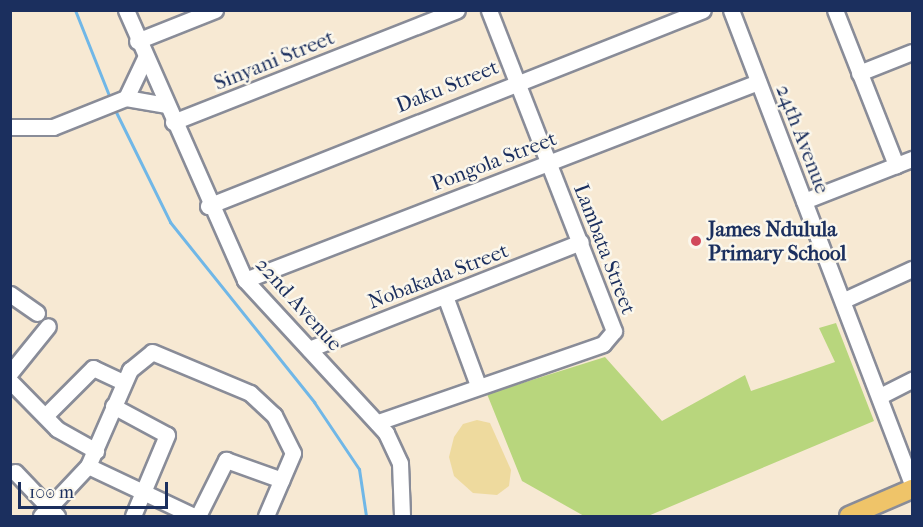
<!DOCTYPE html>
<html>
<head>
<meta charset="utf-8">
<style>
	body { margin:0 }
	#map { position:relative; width:923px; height:527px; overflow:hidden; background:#f7e9d3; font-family:"IM FELL French Canon",serif }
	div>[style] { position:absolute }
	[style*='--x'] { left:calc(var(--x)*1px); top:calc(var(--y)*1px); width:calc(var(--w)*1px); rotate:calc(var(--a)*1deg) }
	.green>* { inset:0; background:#b8d67d }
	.sand>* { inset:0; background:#eeda9e }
	.stream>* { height:3px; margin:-1.5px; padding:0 1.5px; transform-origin:1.5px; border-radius:1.5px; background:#70b7e7 }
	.roads { filter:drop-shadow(2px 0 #898c98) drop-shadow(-2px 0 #898c98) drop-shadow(0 2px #898c98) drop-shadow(0 -2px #898c98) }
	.minor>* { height:15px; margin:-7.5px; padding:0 7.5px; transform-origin:7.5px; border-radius:7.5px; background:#fff }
	.major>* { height:18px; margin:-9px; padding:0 9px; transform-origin:9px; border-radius:9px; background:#efc469 }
	.dots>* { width:16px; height:16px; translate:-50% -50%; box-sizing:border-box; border:3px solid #fbf7ec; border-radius:50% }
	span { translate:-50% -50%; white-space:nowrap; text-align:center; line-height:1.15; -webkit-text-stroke:5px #fbf7ec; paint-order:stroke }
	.street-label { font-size:21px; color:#1b2f5e }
	.poi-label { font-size:21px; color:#1b2f5e; font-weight:700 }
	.left { translate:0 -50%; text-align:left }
	.frame { position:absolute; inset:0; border:12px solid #1b2f5e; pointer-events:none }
	.scale { position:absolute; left:18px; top:482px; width:150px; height:27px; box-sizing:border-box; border:3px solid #1b2f5e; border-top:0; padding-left:8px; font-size:18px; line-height:21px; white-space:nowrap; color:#1b2f5e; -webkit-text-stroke:4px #fbf7ec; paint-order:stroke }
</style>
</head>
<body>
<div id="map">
	<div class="green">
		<i style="clip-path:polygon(836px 323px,874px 421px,648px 516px,584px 516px,522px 481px,487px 394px,605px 357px,662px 421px,745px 375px,751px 391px,835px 362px,819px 328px)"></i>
	</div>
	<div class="sand">
		<i style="clip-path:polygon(477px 420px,490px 423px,511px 470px,509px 486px,497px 495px,473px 493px,454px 476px,449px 457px,454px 437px,463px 424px)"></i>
	</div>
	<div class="stream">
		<i style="--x:75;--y:10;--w:95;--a:68.3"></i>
		<i style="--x:115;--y:110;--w:125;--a:63.8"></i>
		<i style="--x:170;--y:222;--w:231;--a:51.3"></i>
		<i style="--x:314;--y:402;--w:81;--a:56.1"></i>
		<i style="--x:359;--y:469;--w:48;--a:81.5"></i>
	</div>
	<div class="roads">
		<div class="minor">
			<i style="--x:126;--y:10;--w:295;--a:66.2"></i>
			<i style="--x:245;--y:280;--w:208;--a:47.3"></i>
			<i style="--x:386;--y:433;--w:33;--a:65"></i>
			<i style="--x:400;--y:463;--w:53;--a:87.8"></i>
			<i style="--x:731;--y:10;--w:507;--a:69.1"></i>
			<i style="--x:835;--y:10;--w:167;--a:68.5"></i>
			<i style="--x:137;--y:41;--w:84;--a:-21.7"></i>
			<i style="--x:859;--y:73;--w:57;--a:-21.6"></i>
			<i style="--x:126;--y:98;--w:44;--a:-64.6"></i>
			<i style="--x:173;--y:122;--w:305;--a:-21.5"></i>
			<i style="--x:10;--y:127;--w:43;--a:0"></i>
			<i style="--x:53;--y:127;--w:79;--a:-21.7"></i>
			<i style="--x:126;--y:98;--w:40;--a:10"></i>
			<i style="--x:804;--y:201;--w:116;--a:-21.3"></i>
			<i style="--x:208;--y:206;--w:532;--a:-21.6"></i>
			<i style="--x:245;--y:280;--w:550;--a:-21.1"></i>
			<i style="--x:10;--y:294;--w:33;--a:35"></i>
			<i style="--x:445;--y:296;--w:95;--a:69.7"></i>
			<i style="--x:844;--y:300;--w:75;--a:-24.5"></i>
			<i style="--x:309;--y:349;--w:292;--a:-21.5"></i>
			<i style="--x:10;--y:373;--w:60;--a:-51"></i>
			<i style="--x:10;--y:381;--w:67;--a:45.6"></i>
			<i style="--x:57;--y:429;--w:45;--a:29.4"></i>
			<i style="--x:882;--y:395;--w:34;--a:-27"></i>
			<i style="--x:113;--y:406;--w:61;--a:28.2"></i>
			<i style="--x:167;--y:435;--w:88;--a:112.8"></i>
			<i style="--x:45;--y:416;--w:68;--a:-45"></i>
			<i style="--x:93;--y:368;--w:33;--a:25"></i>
			<i style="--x:378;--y:422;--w:238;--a:-19.1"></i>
			<i style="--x:603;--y:344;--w:17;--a:-50"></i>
			<i style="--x:614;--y:331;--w:344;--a:-111.3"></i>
			<i style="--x:88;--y:466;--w:117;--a:25.3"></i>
			<i style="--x:15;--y:472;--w:61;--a:46.3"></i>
			<i style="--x:41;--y:516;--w:69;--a:-46.8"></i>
			<i style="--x:88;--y:466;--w:105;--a:-66.4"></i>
			<i style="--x:130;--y:370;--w:28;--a:-39"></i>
			<i style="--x:152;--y:352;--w:106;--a:22.7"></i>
			<i style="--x:250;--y:393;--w:33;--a:43"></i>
			<i style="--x:274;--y:415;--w:42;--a:63.4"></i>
			<i style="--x:293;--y:453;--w:69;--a:113.2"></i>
			<i style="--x:198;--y:516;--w:63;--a:-63.4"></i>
			<i style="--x:226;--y:460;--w:59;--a:19.7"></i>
		</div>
		<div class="major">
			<i style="--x:849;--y:516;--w:69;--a:-23.2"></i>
		</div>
	</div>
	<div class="dots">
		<i style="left:696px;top:241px;background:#d1495b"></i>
	</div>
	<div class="street-label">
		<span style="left:274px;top:60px;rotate:-22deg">Sinyani Street</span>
		<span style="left:447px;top:86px;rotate:-22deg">Daku Street</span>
		<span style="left:803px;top:139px;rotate:69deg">24th Avenue</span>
		<span style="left:494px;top:161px;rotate:-21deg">Pongola Street</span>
		<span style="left:605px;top:249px;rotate:69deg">Lambata Street</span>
		<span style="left:438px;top:276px;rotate:-21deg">Nobakada Street</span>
		<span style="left:299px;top:304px;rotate:48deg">22nd Avenue</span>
	</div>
	<div class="poi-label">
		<span class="left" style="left:708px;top:241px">James Ndulula<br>Primary School</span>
	</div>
	<div class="frame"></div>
	<div class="scale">100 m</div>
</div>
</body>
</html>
